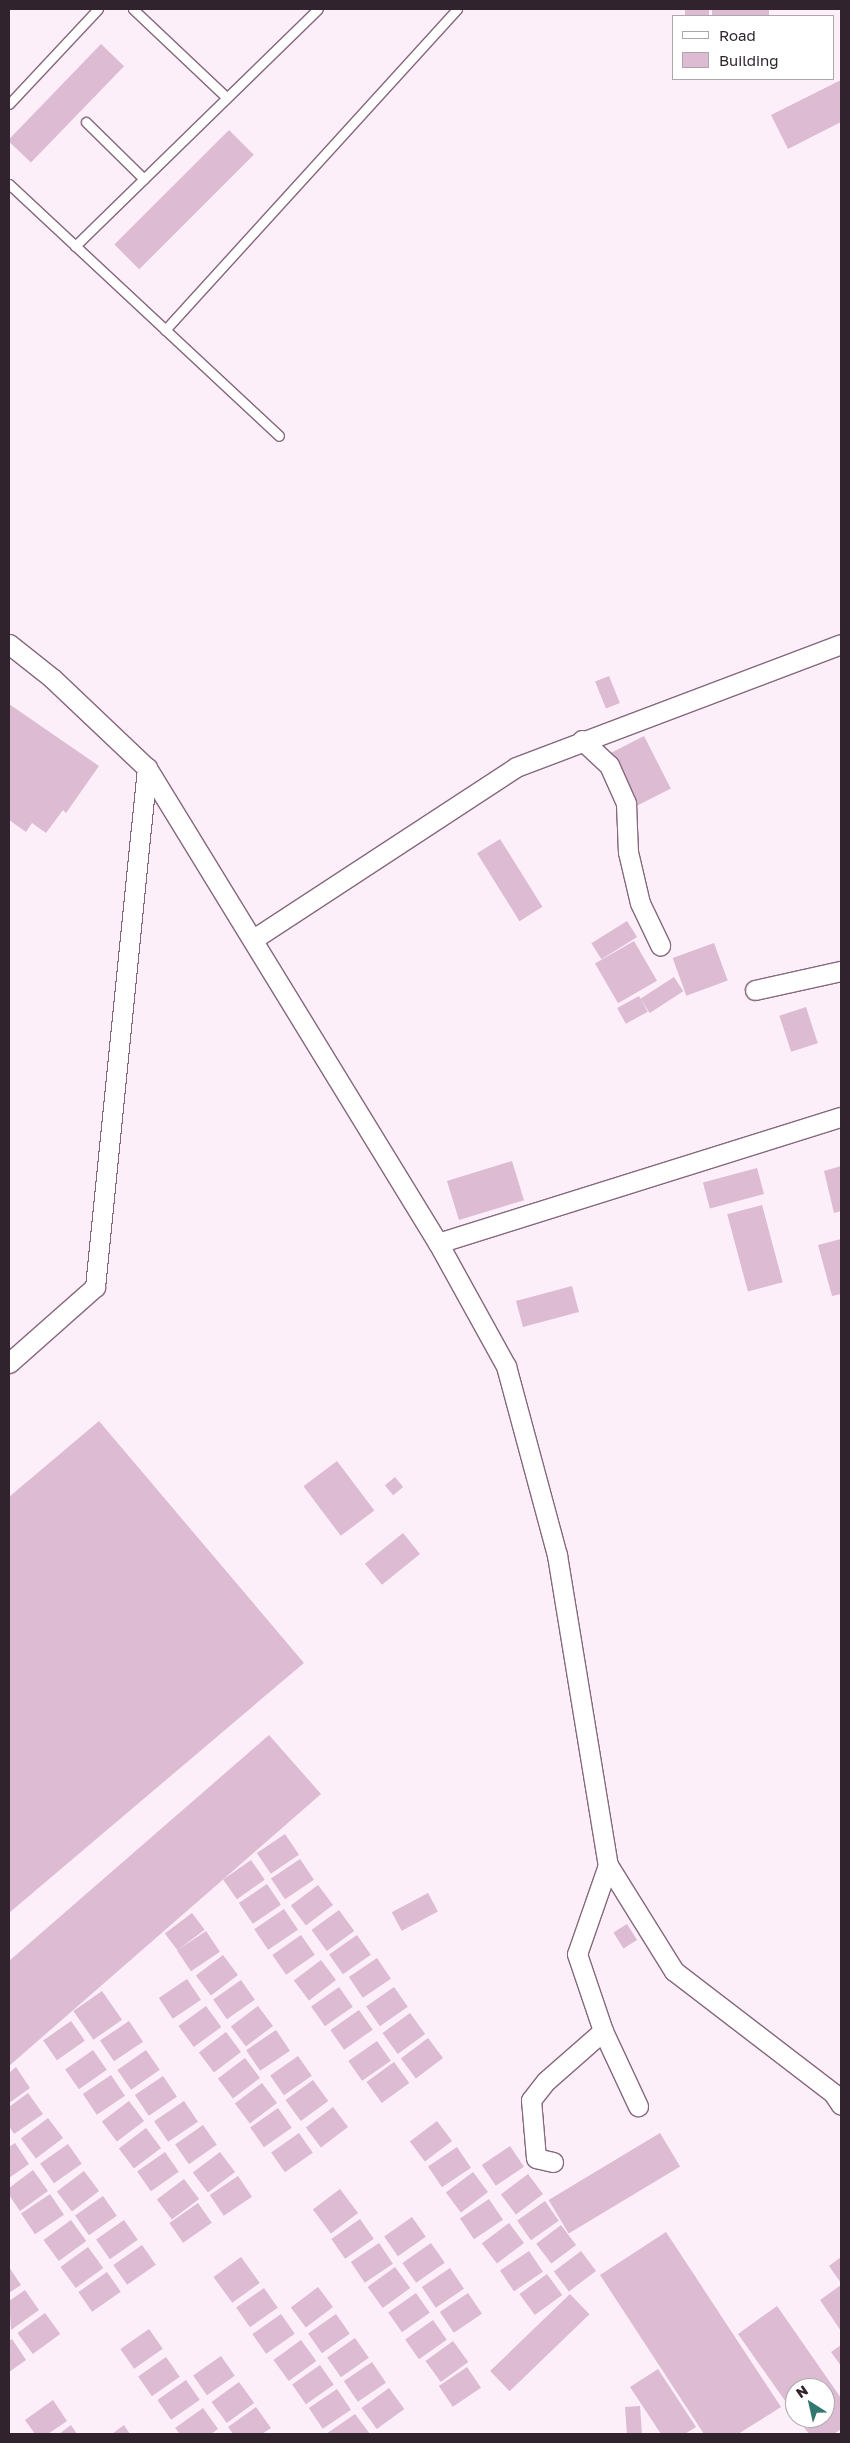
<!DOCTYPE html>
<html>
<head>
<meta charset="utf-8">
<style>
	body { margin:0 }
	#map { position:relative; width:850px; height:2443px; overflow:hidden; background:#fdeff9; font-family:"Golos Text",sans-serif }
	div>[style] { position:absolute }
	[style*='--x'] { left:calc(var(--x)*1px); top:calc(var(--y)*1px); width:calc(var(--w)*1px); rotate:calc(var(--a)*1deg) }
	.building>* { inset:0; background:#dcbbd3; transform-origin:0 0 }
	.roads { filter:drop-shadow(1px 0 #86687e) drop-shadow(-1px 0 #86687e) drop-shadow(0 1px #86687e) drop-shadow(0 -1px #86687e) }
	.service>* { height:9px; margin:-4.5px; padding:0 4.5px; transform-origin:4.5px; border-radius:4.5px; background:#fff }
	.minor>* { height:19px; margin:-9.5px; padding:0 9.5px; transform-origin:9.5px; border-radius:9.5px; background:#fff }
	span { translate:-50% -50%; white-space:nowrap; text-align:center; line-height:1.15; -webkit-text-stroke:4px #fff; paint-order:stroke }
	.frame { position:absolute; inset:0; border:10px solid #30232d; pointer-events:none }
	.legend { position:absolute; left:672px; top:15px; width:162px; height:65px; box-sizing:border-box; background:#fff; border:1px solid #aca7ab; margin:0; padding:6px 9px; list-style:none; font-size:15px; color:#30232d }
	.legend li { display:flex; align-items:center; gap:10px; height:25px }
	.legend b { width:25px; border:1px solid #aca7ab }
	.north { position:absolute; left:785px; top:2378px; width:50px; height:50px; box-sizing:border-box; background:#fff; border:1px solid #aca7ab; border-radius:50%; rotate:325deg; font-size:14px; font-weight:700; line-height:20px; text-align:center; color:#30232d }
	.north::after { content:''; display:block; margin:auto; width:18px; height:22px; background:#317871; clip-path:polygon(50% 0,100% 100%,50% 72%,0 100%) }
</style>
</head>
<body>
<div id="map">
	<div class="building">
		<i style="left:685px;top:9px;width:24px;height:7px"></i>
		<i style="left:712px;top:9px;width:57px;height:7px"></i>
		<i style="left:101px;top:44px;width:32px;height:134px;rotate:44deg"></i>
		<i style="clip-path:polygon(841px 80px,841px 122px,788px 149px,771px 115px)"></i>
		<i style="left:229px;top:130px;width:35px;height:162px;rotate:45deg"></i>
		<i style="left:609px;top:676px;width:29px;height:15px;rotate:68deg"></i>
		<i style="clip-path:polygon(9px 704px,99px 766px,66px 813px,63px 810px,46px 833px,32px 823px,26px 832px,9px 820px)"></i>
		<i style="left:644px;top:736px;width:59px;height:38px;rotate:63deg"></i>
		<i style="left:500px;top:839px;width:80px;height:27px;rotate:58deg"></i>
		<i style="left:627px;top:921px;width:19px;height:42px;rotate:58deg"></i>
		<i style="left:634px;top:941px;width:46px;height:45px;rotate:60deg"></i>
		<i style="left:714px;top:943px;width:40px;height:44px;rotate:70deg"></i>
		<i style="left:674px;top:977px;width:17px;height:40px;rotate:57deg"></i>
		<i style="left:639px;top:996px;width:18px;height:25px;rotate:61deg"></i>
		<i style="left:806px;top:1007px;width:38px;height:28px;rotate:72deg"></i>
		<i style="left:512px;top:1161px;width:41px;height:68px;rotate:73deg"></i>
		<i style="clip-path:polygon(841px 1166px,841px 1211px,834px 1213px,824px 1171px)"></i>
		<i style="left:757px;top:1168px;width:27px;height:56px;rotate:75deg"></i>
		<i style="left:762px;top:1205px;width:80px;height:36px;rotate:75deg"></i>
		<i style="clip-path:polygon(841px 1239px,841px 1294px,832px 1296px,818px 1245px)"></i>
		<i style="left:572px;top:1286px;width:27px;height:58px;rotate:75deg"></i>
		<i style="clip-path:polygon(99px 1421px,304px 1663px,9px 1913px,9px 1497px)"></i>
		<i style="left:337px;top:1461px;width:62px;height:42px;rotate:53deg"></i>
		<i style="left:395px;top:1477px;width:13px;height:13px;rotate:51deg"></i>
		<i style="left:403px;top:1533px;width:27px;height:49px;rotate:51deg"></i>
		<i style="clip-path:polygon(269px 1735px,321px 1794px,9px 2066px,9px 1961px)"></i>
		<i style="left:285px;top:1834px;width:25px;height:34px;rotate:56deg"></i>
		<i style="left:300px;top:1859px;width:25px;height:35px;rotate:56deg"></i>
		<i style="left:251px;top:1860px;width:24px;height:34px;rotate:55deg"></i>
		<i style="left:267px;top:1884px;width:25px;height:34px;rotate:56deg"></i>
		<i style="left:318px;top:1885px;width:25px;height:34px;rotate:53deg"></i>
		<i style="left:428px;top:1893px;width:21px;height:41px;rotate:62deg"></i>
		<i style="left:284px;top:1909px;width:25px;height:36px;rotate:56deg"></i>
		<i style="left:339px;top:1910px;width:26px;height:34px;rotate:54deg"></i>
		<i style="left:192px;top:1913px;width:21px;height:34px;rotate:53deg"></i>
		<i style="left:627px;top:1924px;width:19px;height:16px;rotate:58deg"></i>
		<i style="left:206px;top:1931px;width:25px;height:35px;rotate:56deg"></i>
		<i style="left:301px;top:1935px;width:24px;height:35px;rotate:55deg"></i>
		<i style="left:357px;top:1935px;width:24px;height:34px;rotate:55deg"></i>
		<i style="left:223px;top:1955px;width:25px;height:34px;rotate:53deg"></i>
		<i style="left:377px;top:1958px;width:25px;height:34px;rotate:56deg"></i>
		<i style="left:321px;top:1960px;width:25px;height:34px;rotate:53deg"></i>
		<i style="left:187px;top:1979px;width:25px;height:34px;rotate:56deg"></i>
		<i style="left:241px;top:1980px;width:24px;height:34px;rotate:55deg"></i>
		<i style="left:339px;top:1987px;width:24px;height:34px;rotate:55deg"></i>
		<i style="left:394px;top:1987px;width:24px;height:34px;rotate:55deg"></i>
		<i style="left:102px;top:1991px;width:35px;height:35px;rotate:55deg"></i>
		<i style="left:206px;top:2006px;width:26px;height:34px;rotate:54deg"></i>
		<i style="left:258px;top:2006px;width:25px;height:34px;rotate:53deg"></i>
		<i style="left:359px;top:2010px;width:24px;height:35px;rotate:55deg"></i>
		<i style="left:410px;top:2013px;width:26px;height:34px;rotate:54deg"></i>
		<i style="left:71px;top:2021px;width:24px;height:34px;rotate:55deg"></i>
		<i style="left:129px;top:2021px;width:25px;height:35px;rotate:56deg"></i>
		<i style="left:276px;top:2030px;width:25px;height:36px;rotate:56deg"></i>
		<i style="left:226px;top:2032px;width:25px;height:34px;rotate:53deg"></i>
		<i style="left:428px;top:2038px;width:25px;height:34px;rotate:53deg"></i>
		<i style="left:377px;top:2041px;width:24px;height:35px;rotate:55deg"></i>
		<i style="left:93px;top:2050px;width:24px;height:34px;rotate:55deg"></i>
		<i style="left:146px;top:2050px;width:24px;height:35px;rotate:55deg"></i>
		<i style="left:298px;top:2056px;width:24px;height:34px;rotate:55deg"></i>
		<i style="left:245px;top:2058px;width:25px;height:34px;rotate:53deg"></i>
		<i style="left:394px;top:2062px;width:26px;height:34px;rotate:54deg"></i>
		<i style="clip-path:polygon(16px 2067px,30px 2088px,9px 2103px,9px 2073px)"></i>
		<i style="left:111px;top:2075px;width:25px;height:34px;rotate:56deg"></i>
		<i style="left:163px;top:2076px;width:25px;height:34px;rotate:56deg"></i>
		<i style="left:313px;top:2080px;width:26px;height:34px;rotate:54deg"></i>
		<i style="left:262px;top:2083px;width:25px;height:34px;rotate:53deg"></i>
		<i style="clip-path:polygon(28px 2093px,43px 2114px,14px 2134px,9px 2126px,9px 2107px)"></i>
		<i style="left:129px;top:2101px;width:25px;height:34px;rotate:53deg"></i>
		<i style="left:184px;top:2101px;width:25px;height:36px;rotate:56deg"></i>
		<i style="left:333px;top:2107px;width:25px;height:34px;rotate:53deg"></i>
		<i style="left:278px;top:2108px;width:24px;height:34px;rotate:55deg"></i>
		<i style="left:48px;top:2118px;width:25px;height:34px;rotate:53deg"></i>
		<i style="left:437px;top:2121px;width:25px;height:34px;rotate:53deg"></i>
		<i style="left:203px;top:2125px;width:24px;height:34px;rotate:55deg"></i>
		<i style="left:146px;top:2128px;width:25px;height:34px;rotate:53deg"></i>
		<i style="left:299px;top:2133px;width:24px;height:34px;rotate:55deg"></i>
		<i style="left:660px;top:2133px;width:39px;height:130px;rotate:59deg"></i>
		<i style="clip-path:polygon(15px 2143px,29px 2164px,9px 2178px,9px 2147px)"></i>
		<i style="left:68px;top:2144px;width:24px;height:34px;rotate:55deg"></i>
		<i style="left:510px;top:2146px;width:25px;height:34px;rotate:56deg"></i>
		<i style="left:457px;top:2147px;width:25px;height:35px;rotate:56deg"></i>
		<i style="left:165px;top:2152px;width:24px;height:34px;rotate:55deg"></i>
		<i style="left:220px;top:2152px;width:25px;height:34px;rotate:53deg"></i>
		<i style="clip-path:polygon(33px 2170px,48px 2191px,20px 2211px,9px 2195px,9px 2188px)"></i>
		<i style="left:84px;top:2171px;width:25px;height:34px;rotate:53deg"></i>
		<i style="left:473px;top:2172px;width:25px;height:34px;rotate:53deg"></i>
		<i style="left:528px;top:2174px;width:25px;height:34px;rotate:53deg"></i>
		<i style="left:238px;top:2176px;width:25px;height:34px;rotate:56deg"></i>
		<i style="left:184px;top:2179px;width:25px;height:34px;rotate:53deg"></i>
		<i style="left:340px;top:2189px;width:30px;height:34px;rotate:53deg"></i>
		<i style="left:50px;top:2194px;width:25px;height:35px;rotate:56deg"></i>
		<i style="left:103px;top:2196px;width:24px;height:34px;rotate:55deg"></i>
		<i style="left:489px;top:2199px;width:25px;height:35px;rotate:56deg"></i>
		<i style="left:545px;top:2201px;width:24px;height:34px;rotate:55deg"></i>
		<i style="left:198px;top:2203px;width:24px;height:35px;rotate:55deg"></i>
		<i style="left:412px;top:2217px;width:24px;height:34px;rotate:55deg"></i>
		<i style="left:360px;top:2219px;width:24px;height:35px;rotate:55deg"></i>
		<i style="left:71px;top:2220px;width:26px;height:34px;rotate:54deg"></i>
		<i style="left:124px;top:2220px;width:24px;height:34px;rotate:55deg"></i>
		<i style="left:509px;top:2223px;width:25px;height:34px;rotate:53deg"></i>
		<i style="left:561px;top:2225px;width:25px;height:31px;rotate:53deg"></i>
		<i style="clip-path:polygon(666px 2232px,781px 2407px,738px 2434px,704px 2434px,600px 2275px)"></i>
		<i style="left:379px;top:2243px;width:25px;height:34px;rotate:56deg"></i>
		<i style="left:431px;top:2243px;width:24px;height:35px;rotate:55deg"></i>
		<i style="left:142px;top:2245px;width:24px;height:35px;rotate:55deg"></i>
		<i style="left:88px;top:2247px;width:26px;height:34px;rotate:54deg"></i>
		<i style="left:529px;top:2251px;width:25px;height:35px;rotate:56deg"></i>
		<i style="left:581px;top:2251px;width:25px;height:34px;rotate:53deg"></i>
		<i style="left:241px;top:2257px;width:32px;height:34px;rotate:54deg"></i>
		<i style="clip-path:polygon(841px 2257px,841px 2283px,829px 2266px)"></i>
		<i style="clip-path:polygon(9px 2267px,21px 2285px,9px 2293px)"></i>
		<i style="left:395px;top:2267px;width:26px;height:34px;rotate:54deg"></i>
		<i style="left:450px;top:2268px;width:25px;height:34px;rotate:56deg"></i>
		<i style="left:107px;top:2272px;width:24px;height:35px;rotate:55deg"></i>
		<i style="left:547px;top:2274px;width:26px;height:34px;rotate:54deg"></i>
		<i style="clip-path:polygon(841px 2285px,841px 2331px,820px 2300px)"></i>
		<i style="left:318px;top:2287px;width:25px;height:34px;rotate:53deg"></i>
		<i style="left:264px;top:2288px;width:24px;height:34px;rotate:55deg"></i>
		<i style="clip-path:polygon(25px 2290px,39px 2310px,11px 2330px,9px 2301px)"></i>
		<i style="left:416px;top:2293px;width:24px;height:34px;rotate:55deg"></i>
		<i style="left:468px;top:2293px;width:25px;height:34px;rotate:56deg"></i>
		<i style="left:570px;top:2294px;width:28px;height:111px;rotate:46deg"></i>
		<i style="clip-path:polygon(777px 2306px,841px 2398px,841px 2429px,834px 2434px,809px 2434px,797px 2418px,825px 2418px,825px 2388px,795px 2388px,795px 2415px,738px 2334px)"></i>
		<i style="left:45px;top:2313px;width:26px;height:34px;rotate:54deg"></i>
		<i style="left:281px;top:2314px;width:24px;height:35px;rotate:55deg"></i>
		<i style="left:336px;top:2314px;width:24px;height:34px;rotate:55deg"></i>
		<i style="left:433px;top:2320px;width:24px;height:34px;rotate:55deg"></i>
		<i style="left:149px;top:2329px;width:24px;height:35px;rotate:55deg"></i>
		<i style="left:355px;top:2338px;width:24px;height:34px;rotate:55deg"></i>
		<i style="clip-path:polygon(12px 2339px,26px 2360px,9px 2372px,9px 2341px)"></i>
		<i style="left:301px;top:2340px;width:26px;height:34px;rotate:54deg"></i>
		<i style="left:453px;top:2341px;width:26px;height:34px;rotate:54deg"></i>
		<i style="clip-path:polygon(841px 2345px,841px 2366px,831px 2352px)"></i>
		<i style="left:221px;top:2356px;width:24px;height:34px;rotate:55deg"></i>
		<i style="left:166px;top:2357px;width:24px;height:34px;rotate:55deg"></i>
		<i style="left:372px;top:2362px;width:25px;height:34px;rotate:56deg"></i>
		<i style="left:320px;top:2365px;width:24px;height:34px;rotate:55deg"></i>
		<i style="left:467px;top:2367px;width:25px;height:34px;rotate:56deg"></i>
		<i style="clip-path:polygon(658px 2369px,696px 2427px,685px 2434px,661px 2434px,630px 2387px)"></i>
		<i style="left:186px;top:2380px;width:24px;height:35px;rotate:55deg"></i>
		<i style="left:239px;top:2382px;width:26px;height:34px;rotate:54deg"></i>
		<i style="left:389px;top:2388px;width:26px;height:34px;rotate:54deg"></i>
		<i style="left:337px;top:2389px;width:25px;height:34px;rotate:56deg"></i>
		<i style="clip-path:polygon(53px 2400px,67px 2421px,48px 2434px,35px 2434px,25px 2420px)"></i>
		<i style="left:640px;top:2406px;width:28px;height:15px;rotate:86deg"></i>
		<i style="clip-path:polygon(256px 2407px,271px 2428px,262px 2434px,233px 2434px,228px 2427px)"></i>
		<i style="clip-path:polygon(203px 2408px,218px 2429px,211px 2434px,180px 2434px,175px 2428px)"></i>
		<i style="clip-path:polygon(355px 2414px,370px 2434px,326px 2434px)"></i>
		<i style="clip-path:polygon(71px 2425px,77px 2434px,59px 2434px)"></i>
		<i style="clip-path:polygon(124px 2425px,130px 2434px,112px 2434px)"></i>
	</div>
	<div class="roads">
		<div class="service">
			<i style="--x:133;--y:9;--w:129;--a:43.4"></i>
			<i style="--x:9;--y:104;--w:130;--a:-46.9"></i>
			<i style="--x:86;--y:122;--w:81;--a:44.5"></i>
			<i style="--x:9;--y:184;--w:369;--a:43"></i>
			<i style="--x:75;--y:246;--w:339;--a:-44.3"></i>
			<i style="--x:165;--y:330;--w:434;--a:-47.7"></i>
		</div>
		<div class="minor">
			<i style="--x:9;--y:644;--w:55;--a:38.3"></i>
			<i style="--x:52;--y:678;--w:131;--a:43.5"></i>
			<i style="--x:147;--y:768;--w:557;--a:58.51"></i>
			<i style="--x:438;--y:1243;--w:141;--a:61.1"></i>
			<i style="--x:506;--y:1366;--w:196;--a:74.9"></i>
			<i style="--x:557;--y:1555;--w:314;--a:80.7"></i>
			<i style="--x:608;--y:1865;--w:125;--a:58.1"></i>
			<i style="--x:674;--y:1971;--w:200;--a:37.5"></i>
			<i style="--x:833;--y:2093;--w:14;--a:56"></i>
			<i style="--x:582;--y:740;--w:37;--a:43"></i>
			<i style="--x:609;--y:765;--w:42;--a:65.9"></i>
			<i style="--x:626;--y:803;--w:49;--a:87.7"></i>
			<i style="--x:628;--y:852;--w:52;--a:76.8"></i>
			<i style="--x:640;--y:903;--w:47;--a:64.5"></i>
			<i style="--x:255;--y:938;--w:312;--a:-33.2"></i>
			<i style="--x:516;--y:767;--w:347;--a:-20.7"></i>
			<i style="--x:755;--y:990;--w:88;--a:-12.5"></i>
			<i style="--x:438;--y:1243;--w:422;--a:-17.4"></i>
			<i style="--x:9;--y:1363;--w:115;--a:-41.5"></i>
			<i style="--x:95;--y:1287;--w:522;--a:-84.28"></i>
			<i style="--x:608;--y:1865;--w:94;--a:109.2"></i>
			<i style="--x:577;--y:1954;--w:81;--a:71.3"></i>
			<i style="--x:603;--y:2031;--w:83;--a:65"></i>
			<i style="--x:553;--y:2162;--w:17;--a:-167"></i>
			<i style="--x:536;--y:2158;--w:58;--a:-94.9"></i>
			<i style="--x:531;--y:2100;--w:24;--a:-52"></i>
			<i style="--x:546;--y:2081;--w:76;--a:-41.3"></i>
		</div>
	</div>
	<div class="frame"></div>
	<ul class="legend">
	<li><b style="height:6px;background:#fff"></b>Road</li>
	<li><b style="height:14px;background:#dcbbd3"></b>Building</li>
	</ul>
	<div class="north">N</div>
</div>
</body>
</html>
